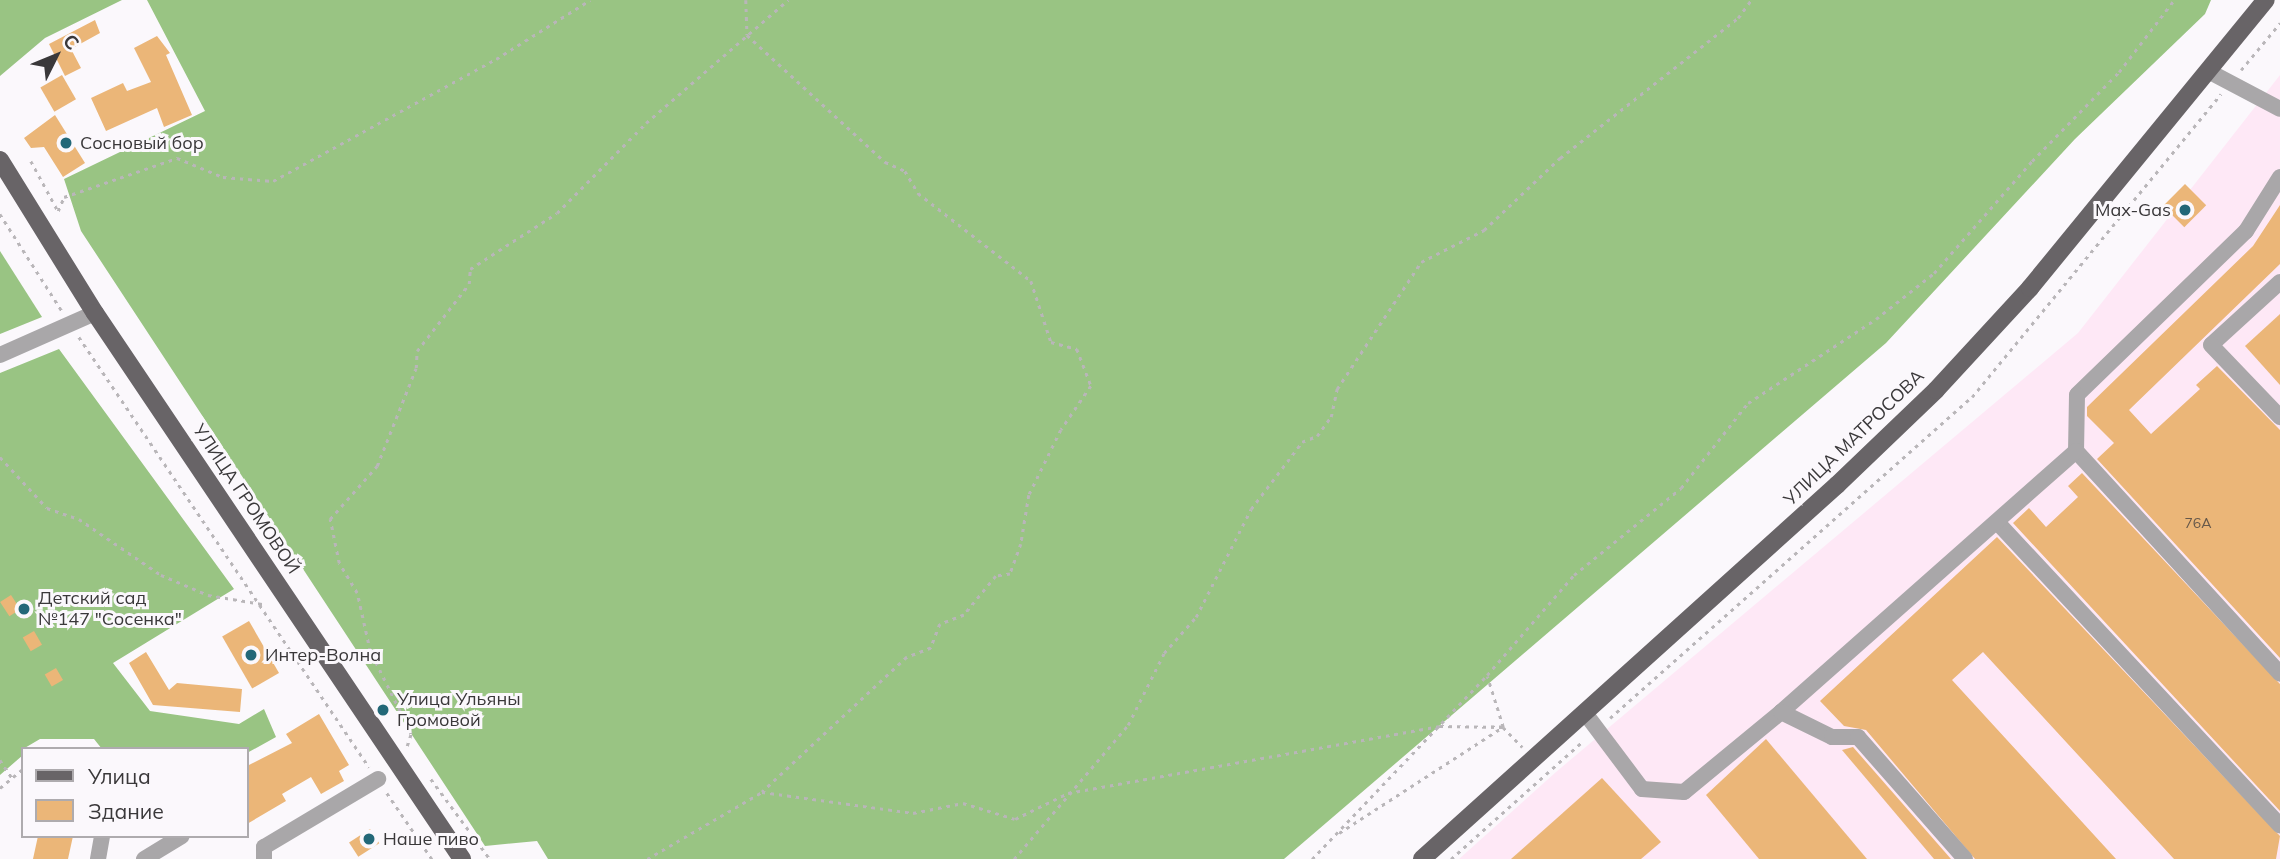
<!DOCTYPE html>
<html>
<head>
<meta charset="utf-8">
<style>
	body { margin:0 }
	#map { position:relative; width:2280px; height:859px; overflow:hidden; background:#fbf8fc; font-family:Mulish,sans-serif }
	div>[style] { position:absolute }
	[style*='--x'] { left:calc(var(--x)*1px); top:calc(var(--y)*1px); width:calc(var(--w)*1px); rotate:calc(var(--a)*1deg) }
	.industrial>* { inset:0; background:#fee8f6 }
	.forest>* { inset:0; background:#99c483 }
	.building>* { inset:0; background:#ebb678; transform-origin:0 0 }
	.path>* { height:2.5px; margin-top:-1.25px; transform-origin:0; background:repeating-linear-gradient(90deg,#b9b6b9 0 3.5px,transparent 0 8.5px) }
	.minor>* { height:16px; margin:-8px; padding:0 8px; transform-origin:8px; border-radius:8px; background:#a9a7a9 }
	.major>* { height:18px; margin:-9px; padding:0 9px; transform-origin:9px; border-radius:9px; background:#686467 }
	.dots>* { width:19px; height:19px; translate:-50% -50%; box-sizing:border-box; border:4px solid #fbf8fc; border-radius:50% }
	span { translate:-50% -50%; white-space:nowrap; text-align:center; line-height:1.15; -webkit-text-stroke:6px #fbf8fc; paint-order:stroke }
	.number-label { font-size:14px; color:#66584a }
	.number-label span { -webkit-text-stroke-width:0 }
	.poi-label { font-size:18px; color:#3a383a }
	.left { translate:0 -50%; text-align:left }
	.right { translate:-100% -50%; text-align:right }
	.street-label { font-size:18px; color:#3a383a }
	.legend { position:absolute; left:21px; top:747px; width:228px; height:91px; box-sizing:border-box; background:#fbf8fc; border:2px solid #aeabae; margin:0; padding:9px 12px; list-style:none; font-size:21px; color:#3a383a }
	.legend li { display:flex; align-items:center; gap:14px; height:35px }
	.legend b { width:35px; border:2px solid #aeabae }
	.north { position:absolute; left:21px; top:21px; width:70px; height:70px; -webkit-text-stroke:5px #fbf8fc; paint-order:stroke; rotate:47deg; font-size:19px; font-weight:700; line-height:28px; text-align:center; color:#3a383a }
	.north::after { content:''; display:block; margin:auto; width:24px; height:32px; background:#3a383a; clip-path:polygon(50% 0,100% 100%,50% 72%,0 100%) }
</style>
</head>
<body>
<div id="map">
	<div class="industrial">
		<i style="clip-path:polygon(2280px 75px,2280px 859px,1459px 859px,1556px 772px,2078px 333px)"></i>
	</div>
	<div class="forest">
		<i style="clip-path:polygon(0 0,122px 0,45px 38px,0 76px)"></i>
		<i style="clip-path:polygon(147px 0,2211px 0,2205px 14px,2075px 139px,1886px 343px,1284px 859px,548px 859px,537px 841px,485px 846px,81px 231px,64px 179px,205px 111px)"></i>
		<i style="clip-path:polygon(0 251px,42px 317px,0 334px)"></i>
		<i style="clip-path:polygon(59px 349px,234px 589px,113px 663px,150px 711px,239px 724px,264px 709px,276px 737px,247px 753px,247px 749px,102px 749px,94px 739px,40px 739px,23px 749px,23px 755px,0 775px,0 373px)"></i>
	</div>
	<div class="building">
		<i style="clip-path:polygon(95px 20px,100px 33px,71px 49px,81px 68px,65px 76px,49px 44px)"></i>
		<i style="clip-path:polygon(157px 36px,170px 53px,166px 55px,192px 115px,164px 127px,157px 108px,106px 131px,91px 98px,123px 83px,127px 91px,151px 82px,134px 48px)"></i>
		<i style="left:62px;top:75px;width:28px;height:25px;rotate:60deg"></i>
		<i style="clip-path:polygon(55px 115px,85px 163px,63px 177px,44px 147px,31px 148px,24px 138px)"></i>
		<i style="left:2185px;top:184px;width:30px;height:31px;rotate:45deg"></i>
		<i style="clip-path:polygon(2280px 205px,2280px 264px,2129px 410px,2151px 434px,2200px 389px,2196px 385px,2217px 366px,2280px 430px,2280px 658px,2097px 459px,2114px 443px,2087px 416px,2087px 407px,2253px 246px)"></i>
		<i style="clip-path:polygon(2280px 314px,2280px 385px,2245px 346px)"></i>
		<i style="clip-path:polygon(2082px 473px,2280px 684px,2280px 811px,2013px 523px,2029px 508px,2046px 527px,2078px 497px,2068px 486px)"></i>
		<i style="clip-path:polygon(1997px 537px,2280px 836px,2276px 859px,2174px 859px,1983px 652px,1952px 680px,2116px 859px,1975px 859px,1866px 730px,1844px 726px,1820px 701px)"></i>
		<i style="left:11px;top:595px;width:17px;height:13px;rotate:57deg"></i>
		<i style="left:249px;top:621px;width:60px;height:31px;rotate:60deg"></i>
		<i style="left:34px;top:631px;width:16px;height:13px;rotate:60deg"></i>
		<i style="clip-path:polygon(146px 652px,169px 690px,177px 683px,242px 689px,240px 712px,153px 705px,129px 663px)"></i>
		<i style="left:56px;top:668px;width:14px;height:13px;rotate:60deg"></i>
		<i style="clip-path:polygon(319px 714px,349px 765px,339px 771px,344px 781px,321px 794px,311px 777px,282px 794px,286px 801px,247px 824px,247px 766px,292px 743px,286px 734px)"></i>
		<i style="clip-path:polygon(1766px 739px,1867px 859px,1759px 859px,1706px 795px)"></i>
		<i style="clip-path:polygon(1853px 747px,1951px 859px,1934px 859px,1842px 750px)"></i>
		<i style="clip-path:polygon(1602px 778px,1661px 842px,1641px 859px,1511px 859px)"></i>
		<i style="left:370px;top:829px;width:17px;height:25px;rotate:57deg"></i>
		<i style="clip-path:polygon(38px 836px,73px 836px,68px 859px,33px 859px)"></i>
	</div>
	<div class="path">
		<i style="--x:746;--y:0;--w:35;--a:88"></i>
		<i style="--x:747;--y:35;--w:188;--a:42.6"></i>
		<i style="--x:885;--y:162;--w:22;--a:24"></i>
		<i style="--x:905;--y:171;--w:26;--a:59"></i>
		<i style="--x:918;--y:193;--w:143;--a:37.9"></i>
		<i style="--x:1031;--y:281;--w:64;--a:71.8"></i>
		<i style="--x:1051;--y:342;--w:27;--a:15"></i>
		<i style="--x:1077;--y:349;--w:40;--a:69"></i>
		<i style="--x:1091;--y:386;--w:53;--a:124.3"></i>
		<i style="--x:1061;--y:430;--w:72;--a:116.2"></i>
		<i style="--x:1029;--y:495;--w:50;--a:99.3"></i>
		<i style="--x:1021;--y:544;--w:32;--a:110"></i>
		<i style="--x:1010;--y:574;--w:14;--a:172"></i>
		<i style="--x:996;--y:576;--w:50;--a:129.4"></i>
		<i style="--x:964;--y:615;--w:26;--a:159"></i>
		<i style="--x:940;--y:624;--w:26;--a:111"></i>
		<i style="--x:931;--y:648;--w:26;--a:159"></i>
		<i style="--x:907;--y:657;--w:198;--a:137"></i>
		<i style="--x:2241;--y:70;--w:61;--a:-50.3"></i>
		<i style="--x:31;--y:161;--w:57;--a:61.6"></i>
		<i style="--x:58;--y:211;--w:15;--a:-67"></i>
		<i style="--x:64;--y:197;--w:120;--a:-19"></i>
		<i style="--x:177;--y:158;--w:50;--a:22.4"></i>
		<i style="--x:223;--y:177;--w:50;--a:4.6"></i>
		<i style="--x:273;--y:181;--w:254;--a:-28.7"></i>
		<i style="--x:496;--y:59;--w:111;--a:-32.1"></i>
		<i style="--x:0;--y:214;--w:115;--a:57.4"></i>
		<i style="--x:79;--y:337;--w:519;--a:56"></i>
		<i style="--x:0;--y:457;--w:69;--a:47.3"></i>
		<i style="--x:47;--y:508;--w:34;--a:19"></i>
		<i style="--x:79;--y:519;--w:99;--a:34.3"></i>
		<i style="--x:161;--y:575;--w:51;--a:23.1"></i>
		<i style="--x:208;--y:595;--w:55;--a:9.5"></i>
		<i style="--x:1610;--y:718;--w:484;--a:-41.6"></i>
		<i style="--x:1972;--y:397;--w:392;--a:-50.6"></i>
		<i style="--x:1503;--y:727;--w:28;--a:46"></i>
		<i style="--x:407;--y:746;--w:13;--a:-72"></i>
		<i style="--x:411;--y:734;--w:93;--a:-116.3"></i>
		<i style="--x:370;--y:651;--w:59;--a:-102.6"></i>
		<i style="--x:357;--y:593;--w:35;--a:-121"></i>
		<i style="--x:339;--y:563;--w:45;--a:-101.6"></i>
		<i style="--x:330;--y:519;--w:71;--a:-48.4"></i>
		<i style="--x:377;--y:466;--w:105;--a:-68.3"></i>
		<i style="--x:416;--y:368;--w:17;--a:-87"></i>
		<i style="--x:417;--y:351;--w:85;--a:-52.2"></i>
		<i style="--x:469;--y:284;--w:15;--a:-86"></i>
		<i style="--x:470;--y:269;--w:103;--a:-32.8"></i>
		<i style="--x:557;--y:213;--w:127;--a:-45.3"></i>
		<i style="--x:646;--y:123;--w:188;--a:-40.9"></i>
		<i style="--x:0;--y:760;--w:22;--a:56"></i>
		<i style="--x:431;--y:779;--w:99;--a:53.6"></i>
		<i style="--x:0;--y:788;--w:30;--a:-40"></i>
		<i style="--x:387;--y:793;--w:80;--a:55.7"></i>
		<i style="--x:1339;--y:833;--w:195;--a:-32.9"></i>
		<i style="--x:1503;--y:727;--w:53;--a:-107.4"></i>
		<i style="--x:647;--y:859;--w:133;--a:-30.2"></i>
		<i style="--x:762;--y:792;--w:152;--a:7.9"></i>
		<i style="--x:913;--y:813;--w:51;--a:-11.3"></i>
		<i style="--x:963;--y:803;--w:54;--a:17.1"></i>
		<i style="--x:1015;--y:819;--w:59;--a:-26.1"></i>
		<i style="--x:1068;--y:793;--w:378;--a:-10.2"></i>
		<i style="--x:1440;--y:726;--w:63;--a:0.9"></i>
		<i style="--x:1503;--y:727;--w:12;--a:180"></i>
		<i style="--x:1014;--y:859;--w:176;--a:-49.6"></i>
		<i style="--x:1128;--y:725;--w:80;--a:-63.4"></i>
		<i style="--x:1164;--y:653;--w:48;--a:-48.4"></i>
		<i style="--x:1196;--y:617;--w:121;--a:-63"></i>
		<i style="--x:1251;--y:509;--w:84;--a:-52.7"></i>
		<i style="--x:1302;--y:442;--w:16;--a:-22"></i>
		<i style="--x:1317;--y:436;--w:24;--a:-54"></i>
		<i style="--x:1331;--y:417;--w:29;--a:-78"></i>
		<i style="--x:1337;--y:389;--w:152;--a:-56.5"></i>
		<i style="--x:1421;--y:262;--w:71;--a:-26.9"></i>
		<i style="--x:1484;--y:230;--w:105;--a:-43.5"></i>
		<i style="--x:1560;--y:158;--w:226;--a:-38.2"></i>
		<i style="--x:1738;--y:18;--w:22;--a:-54"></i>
		<i style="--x:1312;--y:859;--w:254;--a:-46.4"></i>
		<i style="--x:1487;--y:675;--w:133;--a:-49"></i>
		<i style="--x:1574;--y:575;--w:138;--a:-39.1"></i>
		<i style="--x:1681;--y:488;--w:108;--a:-51.8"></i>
		<i style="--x:1748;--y:403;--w:153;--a:-33.3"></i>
		<i style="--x:1876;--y:319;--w:74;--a:-38.4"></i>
		<i style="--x:1934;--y:273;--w:149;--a:-48.8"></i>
		<i style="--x:2032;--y:161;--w:124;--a:-45.7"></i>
		<i style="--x:2119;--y:72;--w:91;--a:-52.6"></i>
		<i style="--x:1451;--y:859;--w:178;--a:-41.8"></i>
	</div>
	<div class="minor">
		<i style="--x:2208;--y:71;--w:81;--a:27.8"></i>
		<i style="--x:2280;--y:177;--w:64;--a:122.2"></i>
		<i style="--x:2246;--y:231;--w:235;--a:135.9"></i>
		<i style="--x:2077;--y:395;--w:56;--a:91"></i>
		<i style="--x:2076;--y:451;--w:302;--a:47.5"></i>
		<i style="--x:2280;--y:282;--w:93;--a:137.6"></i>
		<i style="--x:2211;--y:345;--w:100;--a:46.2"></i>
		<i style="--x:0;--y:355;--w:104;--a:-23.9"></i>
		<i style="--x:1997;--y:522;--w:415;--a:47"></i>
		<i style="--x:1781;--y:712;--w:394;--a:-41.5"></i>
		<i style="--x:1585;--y:713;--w:95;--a:53.1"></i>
		<i style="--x:1642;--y:789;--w:42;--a:4.1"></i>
		<i style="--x:1684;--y:792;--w:126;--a:-39.5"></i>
		<i style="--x:1781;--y:712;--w:57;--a:26.1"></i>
		<i style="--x:1832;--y:737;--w:26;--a:0"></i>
		<i style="--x:1858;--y:737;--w:162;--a:48.7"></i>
		<i style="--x:98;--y:859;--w:23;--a:-80"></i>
		<i style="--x:144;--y:859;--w:44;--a:-31.2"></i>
		<i style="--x:264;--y:859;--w:12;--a:-90"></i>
		<i style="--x:264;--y:847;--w:133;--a:-30.8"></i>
	</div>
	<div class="major">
		<i style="--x:0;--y:160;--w:180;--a:58.2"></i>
		<i style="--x:95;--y:313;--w:658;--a:56.09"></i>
		<i style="--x:1422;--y:859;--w:559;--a:-42.03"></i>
		<i style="--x:1837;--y:485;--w:137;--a:-43.8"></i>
		<i style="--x:1936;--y:390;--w:139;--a:-47.3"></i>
		<i style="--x:2030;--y:288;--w:372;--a:-50.7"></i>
	</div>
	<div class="dots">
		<i style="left:66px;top:143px;background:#236878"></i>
		<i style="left:2185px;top:210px;background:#236878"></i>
		<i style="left:24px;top:609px;background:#236878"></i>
		<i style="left:251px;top:655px;background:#236878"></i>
		<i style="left:383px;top:710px;background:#236878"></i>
		<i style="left:369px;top:839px;background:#236878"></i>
	</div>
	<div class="number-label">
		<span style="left:2198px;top:523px">76А</span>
	</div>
	<div class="poi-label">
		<span class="left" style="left:80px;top:143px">Сосновый бор</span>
		<span class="right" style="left:2171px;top:210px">Max-Gas</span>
		<span class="left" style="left:38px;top:609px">Детский сад<br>№147 "Сосенка"</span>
		<span class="left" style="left:265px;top:655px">Интер-Волна</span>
		<span class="left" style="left:397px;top:710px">Улица Ульяны<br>Громовой</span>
		<span class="left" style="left:383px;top:839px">Наше пиво</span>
	</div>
	<div class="street-label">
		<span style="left:1854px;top:438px;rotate:-44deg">УЛИЦА МАТРОСОВА</span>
		<span style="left:246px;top:499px;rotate:56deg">УЛИЦА ГРОМОВОЙ</span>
	</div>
	<ul class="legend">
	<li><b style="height:9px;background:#686467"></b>Улица</li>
	<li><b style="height:19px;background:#ebb678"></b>Здание</li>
	</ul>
	<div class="north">С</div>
</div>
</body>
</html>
